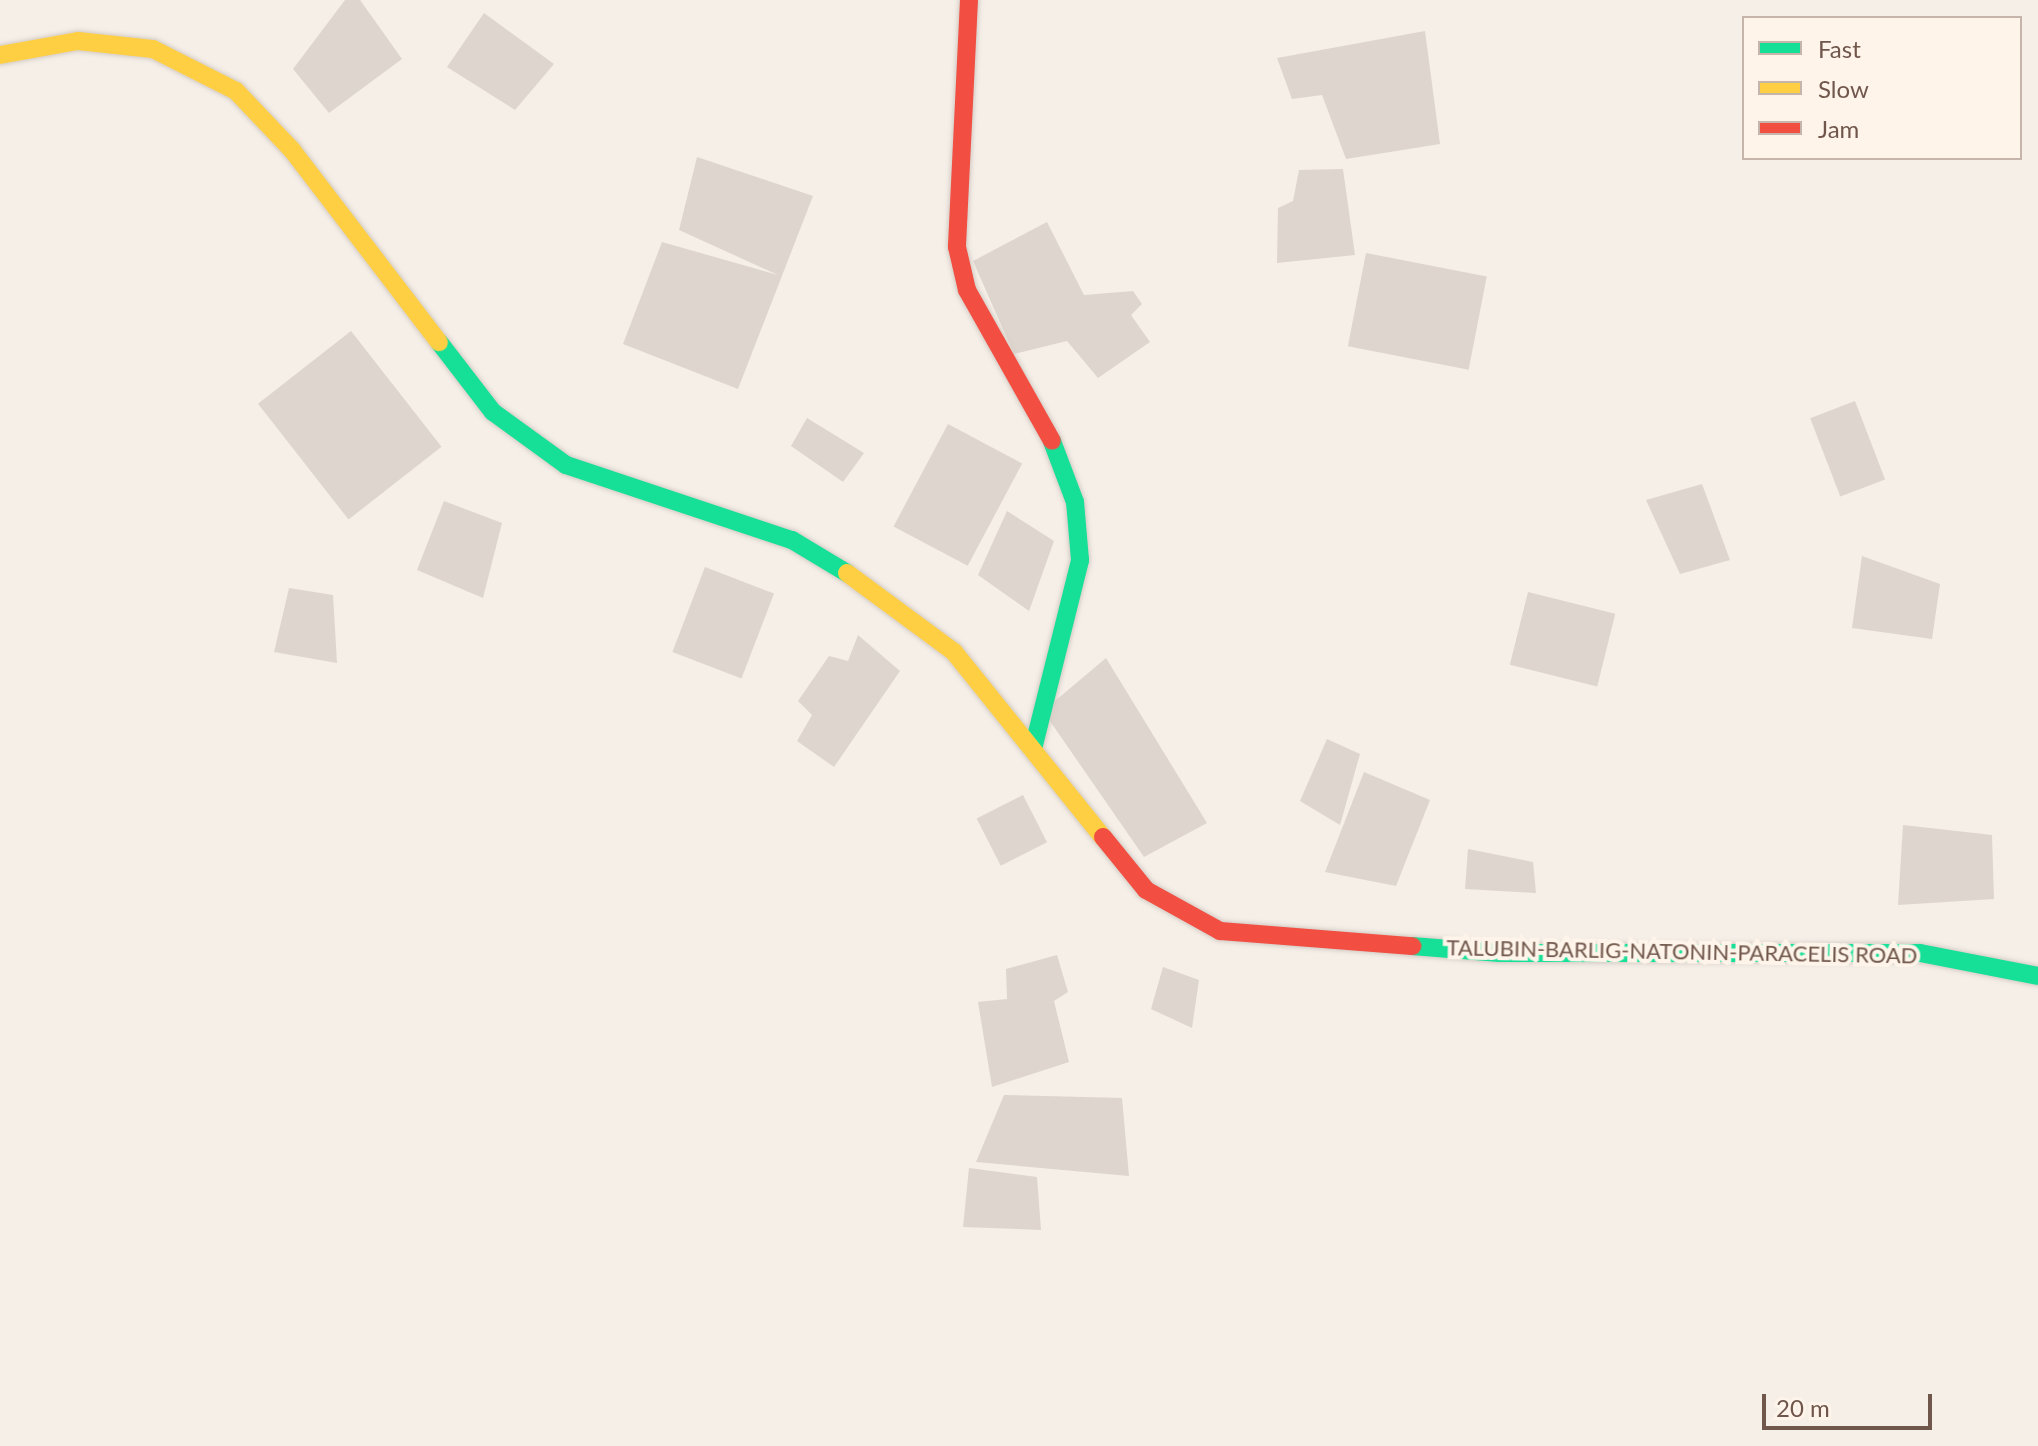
<!DOCTYPE html>
<html>
<head>
<meta charset="utf-8">
<style>
	body { margin:0 }
	#map { position:relative; width:2038px; height:1446px; overflow:hidden; background:#f5efe8; font-family:Lato,sans-serif }
	div>[style] { position:absolute }
	.building>* { inset:0; background:#ded5ce; transform-origin:0 0 }
	.roads { filter:drop-shadow(0 0 2px #d4ccc5) drop-shadow(0 0 2px #d4ccc5) }
	.fast>* { height:18px; margin:-9px; padding:0 9px; transform-origin:9px; border-radius:9px; background:#16e098 }
	.slow>* { height:18px; margin:-9px; padding:0 9px; transform-origin:9px; border-radius:9px; background:#ffcf43 }
	.jam>* { height:18px; margin:-9px; padding:0 9px; transform-origin:9px; border-radius:9px; background:#f24e42 }
	span { translate:-50% -50%; white-space:nowrap; text-align:center; line-height:1.15; -webkit-text-stroke:8px #fef4e9; paint-order:stroke }
	.street-label { font-size:22px; color:#70564b }
	.legend { position:absolute; left:1742px; top:16px; width:280px; height:144px; box-sizing:border-box; background:#fef4e9; border:2px solid #c5b5aa; margin:0; padding:10px 14px; list-style:none; font-size:24px; color:#70564b }
	.legend li { display:flex; align-items:center; gap:16px; height:40px }
	.legend b { width:40px; border:2px solid #c5b5aa }
	.scale { position:absolute; left:1762px; top:1394px; width:170px; height:36px; box-sizing:border-box; border:4px solid #70564b; border-top:0; padding-left:10px; font-size:24px; line-height:28px; white-space:nowrap; color:#70564b; -webkit-text-stroke:6px #fef4e9; paint-order:stroke }
</style>
</head>
<body>
<div id="map">
	<div class="building">
		<i style="clip-path:polygon(345px 0,360px 0,402px 59px,329px 113px,293px 69px)"></i>
		<i style="clip-path:polygon(484px 13px,554px 64px,515px 110px,447px 67px)"></i>
		<i style="clip-path:polygon(1425px 31px,1440px 144px,1346px 159px,1322px 95px,1292px 99px,1277px 58px)"></i>
		<i style="clip-path:polygon(697px 157px,813px 196px,738px 389px,623px 344px,662px 242px,778px 275px,679px 230px)"></i>
		<i style="clip-path:polygon(1343px 169px,1355px 255px,1277px 263px,1278px 208px,1293px 201px,1299px 170px)"></i>
		<i style="clip-path:polygon(1047px 222px,1084px 295px,1133px 291px,1142px 304px,1131px 315px,1150px 342px,1098px 378px,1067px 341px,1014px 354px,973px 261px)"></i>
		<i style="left:1366px;top:253px;width:123px;height:95px;rotate:11deg"></i>
		<i style="left:351px;top:331px;width:147px;height:118px;rotate:52deg"></i>
		<i style="left:1855px;top:401px;width:84px;height:48px;rotate:69deg"></i>
		<i style="clip-path:polygon(807px 418px,864px 453px,843px 482px,791px 446px)"></i>
		<i style="left:948px;top:424px;width:84px;height:116px;rotate:28deg"></i>
		<i style="clip-path:polygon(1702px 484px,1730px 560px,1680px 574px,1646px 500px)"></i>
		<i style="clip-path:polygon(444px 501px,502px 523px,483px 598px,417px 570px)"></i>
		<i style="clip-path:polygon(1007px 511px,1054px 541px,1029px 611px,978px 575px)"></i>
		<i style="clip-path:polygon(1862px 556px,1940px 584px,1932px 639px,1852px 628px)"></i>
		<i style="left:705px;top:567px;width:74px;height:91px;rotate:21deg"></i>
		<i style="clip-path:polygon(289px 588px,333px 595px,337px 663px,274px 652px)"></i>
		<i style="left:1528px;top:592px;width:90px;height:75px;rotate:14deg"></i>
		<i style="clip-path:polygon(858px 635px,900px 671px,834px 767px,797px 741px,812px 715px,798px 701px,829px 656px,848px 661px)"></i>
		<i style="clip-path:polygon(1106px 658px,1207px 823px,1144px 857px,1043px 711px)"></i>
		<i style="clip-path:polygon(1327px 739px,1360px 754px,1340px 825px,1300px 801px)"></i>
		<i style="clip-path:polygon(1364px 772px,1430px 800px,1396px 886px,1325px 872px)"></i>
		<i style="left:1023px;top:795px;width:53px;height:52px;rotate:63deg"></i>
		<i style="clip-path:polygon(1903px 825px,1992px 835px,1994px 899px,1898px 905px)"></i>
		<i style="clip-path:polygon(1468px 849px,1533px 862px,1536px 893px,1465px 889px)"></i>
		<i style="clip-path:polygon(1057px 955px,1068px 992px,1054px 1001px,1069px 1062px,992px 1087px,978px 1002px,1007px 999px,1006px 969px)"></i>
		<i style="clip-path:polygon(1163px 967px,1199px 980px,1192px 1028px,1151px 1009px)"></i>
		<i style="clip-path:polygon(1004px 1095px,1122px 1098px,1129px 1176px,976px 1162px)"></i>
		<i style="clip-path:polygon(969px 1168px,1037px 1177px,1041px 1230px,963px 1227px)"></i>
	</div>
	<div class="roads">
		<div class="fast">
			<i style="left:439px;top:342px;width:88px;rotate:52.4deg"></i>
			<i style="left:493px;top:412px;width:90px;rotate:36deg"></i>
			<i style="left:566px;top:465px;width:238px;rotate:18.4deg"></i>
			<i style="left:792px;top:540px;width:64px;rotate:31deg"></i>
			<i style="left:1034px;top:745px;width:191px;rotate:-76deg"></i>
			<i style="left:1080px;top:560px;width:58px;rotate:-94.9deg"></i>
			<i style="left:1075px;top:502px;width:65px;rotate:-110.7deg"></i>
			<i style="left:1412px;top:946px;width:88px;rotate:4.5deg"></i>
			<i style="left:1500px;top:953px;width:420px"></i>
			<i style="left:1920px;top:953px;width:120px;rotate:11deg"></i>
		</div>
		<div class="slow">
			<i style="left:0;top:55px;width:79px;rotate:-10.2deg"></i>
			<i style="left:78px;top:41px;width:75px;rotate:6.1deg"></i>
			<i style="left:153px;top:49px;width:93px;rotate:26.8deg"></i>
			<i style="left:236px;top:91px;width:81px;rotate:46.5deg"></i>
			<i style="left:292px;top:150px;width:242px;rotate:52.6deg"></i>
			<i style="left:847px;top:573px;width:133px;rotate:36.4deg"></i>
			<i style="left:954px;top:652px;width:238px;rotate:51.2deg"></i>
		</div>
		<div class="jam">
			<i style="left:969px;top:0;width:247px;rotate:92.8deg"></i>
			<i style="left:957px;top:247px;width:44px;rotate:76.9deg"></i>
			<i style="left:967px;top:290px;width:173px;rotate:60.6deg"></i>
			<i style="left:1103px;top:837px;width:68px;rotate:50.9deg"></i>
			<i style="left:1146px;top:890px;width:85px;rotate:29deg"></i>
			<i style="left:1220px;top:931px;width:193px;rotate:4.5deg"></i>
		</div>
	</div>
	<div class="street-label">
		<span style="left:1682px;top:951px;rotate:1deg">TALUBIN-BARLIG-NATONIN-PARACELIS ROAD</span>
	</div>
	<ul class="legend">
	<li><b style="height:10px;background:#16e098"></b>Fast</li>
	<li><b style="height:10px;background:#ffcf43"></b>Slow</li>
	<li><b style="height:10px;background:#f24e42"></b>Jam</li>
	</ul>
	<div class="scale">20 m</div>
</div>
</body>
</html>
